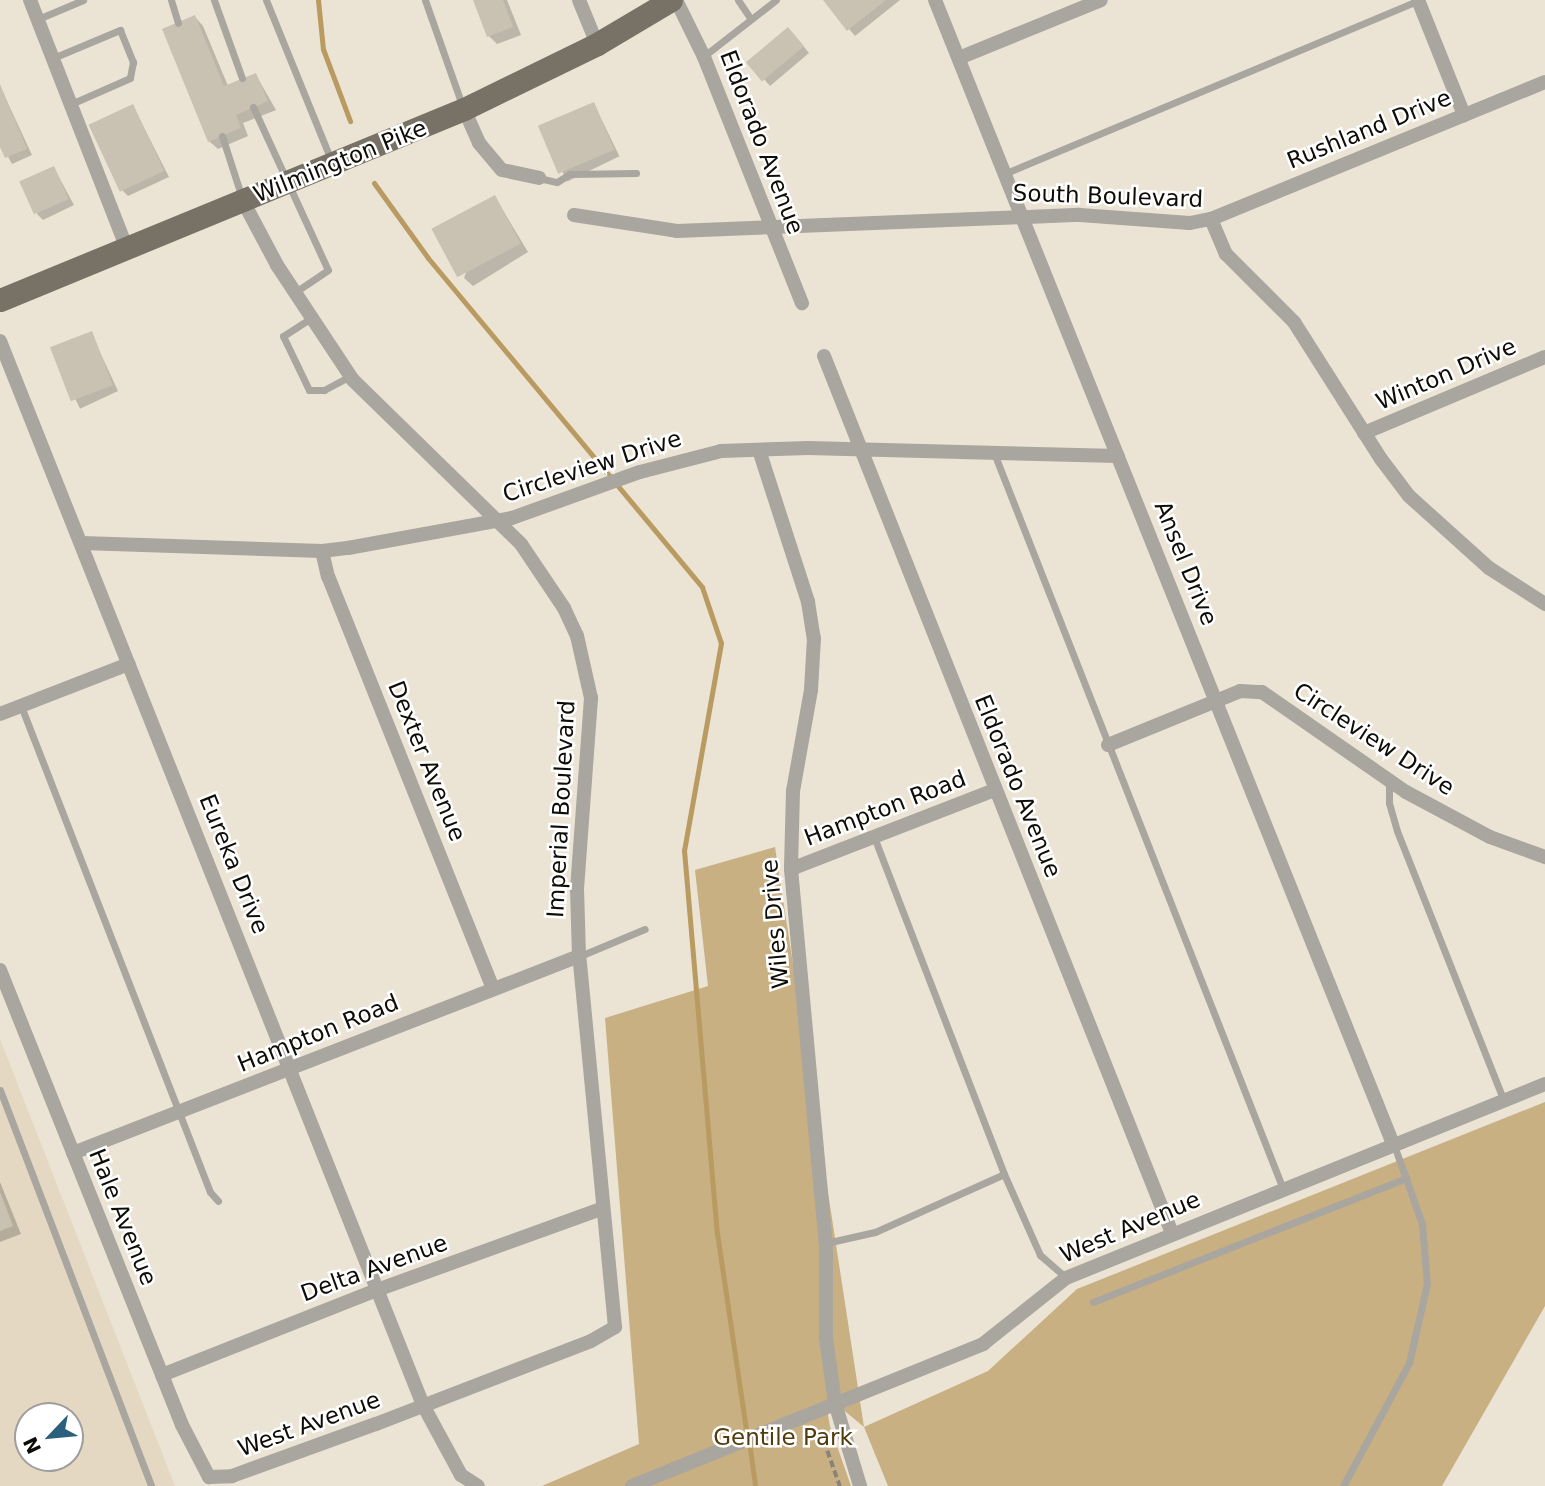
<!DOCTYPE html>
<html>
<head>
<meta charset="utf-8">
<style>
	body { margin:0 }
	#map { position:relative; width:1545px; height:1486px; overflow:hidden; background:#ebe3d4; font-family:"DejaVu Sans",sans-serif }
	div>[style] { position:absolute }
	.built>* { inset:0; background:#e4d8c2 }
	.green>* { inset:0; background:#c8b083 }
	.shadow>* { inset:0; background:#0003; transform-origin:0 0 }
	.stream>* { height:5px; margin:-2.5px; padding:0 2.5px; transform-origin:2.5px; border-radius:2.5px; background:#b99b61 }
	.building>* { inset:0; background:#c9c1b2; transform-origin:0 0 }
	.path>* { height:3.5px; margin-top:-1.75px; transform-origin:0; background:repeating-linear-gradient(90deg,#898479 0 7px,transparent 0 10.5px) }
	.lane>* { height:7px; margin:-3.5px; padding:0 3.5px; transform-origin:3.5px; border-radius:3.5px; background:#a9a59f }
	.street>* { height:14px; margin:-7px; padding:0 7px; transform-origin:7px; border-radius:7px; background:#a9a59f }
	.primary>* { height:23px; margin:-11.5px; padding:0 11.5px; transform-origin:11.5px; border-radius:11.5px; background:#777166 }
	span { translate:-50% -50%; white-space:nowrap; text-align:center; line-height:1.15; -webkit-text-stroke:5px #fff; paint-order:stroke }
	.street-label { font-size:23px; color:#0e0c07 }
	.park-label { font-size:23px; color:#513c0d }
	.north { position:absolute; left:14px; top:1402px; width:70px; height:70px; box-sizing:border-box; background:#fff; border:2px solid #9f9e9c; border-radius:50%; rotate:244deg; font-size:19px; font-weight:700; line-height:28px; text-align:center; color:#0e0c07 }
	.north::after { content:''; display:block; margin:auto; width:24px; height:32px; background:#2a607b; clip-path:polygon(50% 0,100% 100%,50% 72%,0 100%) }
</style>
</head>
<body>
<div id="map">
	<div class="built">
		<i style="clip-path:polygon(evenodd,0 1039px,175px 1486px,0 1486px,0 1039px,28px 1416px,70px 1416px,70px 1458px,28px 1458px,28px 1416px)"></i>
	</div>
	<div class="green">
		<i style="clip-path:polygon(775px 847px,864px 1427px,988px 1371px,1077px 1289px,1545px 1102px,1545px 1306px,1442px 1486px,888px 1486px,864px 1427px,835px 1403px,828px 1415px,830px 1426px,851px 1486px,542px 1486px,639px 1444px,605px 1018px,708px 986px,695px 870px)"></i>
	</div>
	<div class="shadow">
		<i style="clip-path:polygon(475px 0,507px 0,521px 35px,497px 44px,489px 36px)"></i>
		<i style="clip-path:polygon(825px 0,900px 0,855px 36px)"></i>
		<i style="clip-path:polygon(195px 17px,203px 26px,228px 86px,256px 75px,276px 110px,243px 123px,248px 136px,218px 149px,209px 141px)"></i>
		<i style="clip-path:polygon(794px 35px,809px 53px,770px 86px,749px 62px)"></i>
		<i style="clip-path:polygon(0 86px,32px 155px,12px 164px,0 142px)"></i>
		<i style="left:594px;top:104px;width:58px;height:58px;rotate:64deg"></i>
		<i style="clip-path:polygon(133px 106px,169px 177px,128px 196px,122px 190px)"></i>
		<i style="clip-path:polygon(54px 168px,74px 205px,43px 220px,37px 214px)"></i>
		<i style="clip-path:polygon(495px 197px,528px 252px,473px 286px,464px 278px)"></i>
		<i style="left:91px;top:333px;width:64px;height:42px;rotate:65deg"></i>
		<i style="clip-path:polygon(0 1182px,21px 1234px,0 1242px)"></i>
	</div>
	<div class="stream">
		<i style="left:318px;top:0;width:49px;rotate:84.2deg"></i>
		<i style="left:323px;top:49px;width:77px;rotate:69.4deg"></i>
		<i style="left:374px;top:183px;width:92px;rotate:54.2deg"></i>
		<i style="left:428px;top:258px;width:428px;rotate:50.2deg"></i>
		<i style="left:702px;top:587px;width:59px;rotate:71.3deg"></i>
		<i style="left:721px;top:643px;width:210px;rotate:100.1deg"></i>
		<i style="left:684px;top:850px;width:384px;rotate:85.1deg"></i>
		<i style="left:717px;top:1233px;width:198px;rotate:81.6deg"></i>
		<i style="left:750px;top:1449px;width:37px;rotate:82deg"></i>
	</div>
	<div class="building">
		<i style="clip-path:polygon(473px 0,503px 0,513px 27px,487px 37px)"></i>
		<i style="clip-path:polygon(823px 0,886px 0,847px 31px)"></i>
		<i style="clip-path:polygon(195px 15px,224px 86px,256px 73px,268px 101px,236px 115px,241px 128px,208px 142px,162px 29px)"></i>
		<i style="left:788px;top:27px;width:25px;height:55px;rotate:50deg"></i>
		<i style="clip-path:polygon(0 84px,27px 149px,5px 158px,0 147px)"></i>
		<i style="left:594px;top:102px;width:52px;height:61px;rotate:67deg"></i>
		<i style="left:133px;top:104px;width:74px;height:49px;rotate:65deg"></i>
		<i style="left:54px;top:166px;width:36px;height:38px;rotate:66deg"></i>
		<i style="left:495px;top:195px;width:55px;height:72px;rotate:62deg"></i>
		<i style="left:92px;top:331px;width:58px;height:45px;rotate:69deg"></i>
		<i style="clip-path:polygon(0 1192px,13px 1226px,0 1231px)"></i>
	</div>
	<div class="path">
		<i style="left:812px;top:1431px;width:16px;rotate:40deg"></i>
		<i style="left:824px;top:1441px;width:48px;rotate:70.4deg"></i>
	</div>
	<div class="lane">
		<i style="left:171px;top:0;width:24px;rotate:73deg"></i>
		<i style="left:214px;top:0;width:83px;rotate:70.3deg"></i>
		<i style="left:266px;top:0;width:173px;rotate:67.9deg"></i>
		<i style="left:425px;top:0;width:111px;rotate:70.6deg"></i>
		<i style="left:738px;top:0;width:23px;rotate:56deg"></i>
		<i style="left:38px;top:19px;width:49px;rotate:-22.9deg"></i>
		<i style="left:704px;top:56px;width:91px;rotate:-37.9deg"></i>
		<i style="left:53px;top:58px;width:73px;rotate:-22.7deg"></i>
		<i style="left:120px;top:30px;width:35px;rotate:68deg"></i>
		<i style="left:133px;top:62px;width:16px;rotate:101deg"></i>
		<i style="left:130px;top:78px;width:64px;rotate:156.2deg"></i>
		<i style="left:253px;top:107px;width:179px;rotate:65.3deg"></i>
		<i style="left:328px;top:270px;width:40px;rotate:146deg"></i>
		<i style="left:222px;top:136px;width:65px;rotate:72.1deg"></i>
		<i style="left:1006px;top:173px;width:448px;rotate:-22.7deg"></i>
		<i style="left:539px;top:178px;width:18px;rotate:13deg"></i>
		<i style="left:557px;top:182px;width:15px;rotate:-32deg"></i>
		<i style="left:570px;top:174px;width:66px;rotate:-0.9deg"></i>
		<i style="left:311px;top:318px;width:33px;rotate:147deg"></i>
		<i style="left:283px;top:336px;width:60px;rotate:64.3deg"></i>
		<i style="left:309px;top:390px;width:15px"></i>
		<i style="left:324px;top:390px;width:30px;rotate:-28deg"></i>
		<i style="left:994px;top:453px;width:791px;rotate:68.56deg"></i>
		<i style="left:21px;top:706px;width:521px;rotate:68.75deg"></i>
		<i style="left:210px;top:1192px;width:12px;rotate:48deg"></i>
		<i style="left:1389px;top:781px;width:22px;rotate:90deg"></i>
		<i style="left:1389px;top:803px;width:29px;rotate:74deg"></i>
		<i style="left:1397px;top:831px;width:290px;rotate:68.4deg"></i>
		<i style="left:874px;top:837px;width:361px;rotate:68.9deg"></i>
		<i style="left:1004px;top:1174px;width:89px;rotate:66deg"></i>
		<i style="left:1040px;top:1255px;width:35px;rotate:41deg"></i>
		<i style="left:580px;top:956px;width:70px;rotate:-22.6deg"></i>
		<i style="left:0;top:1090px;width:424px;rotate:69.1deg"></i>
		<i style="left:826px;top:1243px;width:50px;rotate:-12.7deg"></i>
		<i style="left:875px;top:1232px;width:141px;rotate:-24.2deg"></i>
		<i style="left:1093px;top:1302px;width:337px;rotate:-21.6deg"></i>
		<i style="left:1343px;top:1486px;width:140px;rotate:-61.8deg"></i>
		<i style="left:1409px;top:1363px;width:81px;rotate:-77.2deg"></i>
		<i style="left:1427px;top:1284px;width:60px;rotate:-94.8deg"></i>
		<i style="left:1422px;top:1224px;width:84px;rotate:-109.5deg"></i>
	</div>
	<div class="street">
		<i style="left:30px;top:0;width:267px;rotate:68.7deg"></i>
		<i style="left:579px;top:0;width:48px;rotate:67.8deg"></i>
		<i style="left:676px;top:0;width:64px;rotate:63.8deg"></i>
		<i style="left:704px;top:57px;width:265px;rotate:68.3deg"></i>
		<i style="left:935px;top:0;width:1232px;rotate:68.18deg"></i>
		<i style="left:1418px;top:0;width:124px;rotate:68.2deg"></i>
		<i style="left:959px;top:58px;width:153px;rotate:-22.2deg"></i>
		<i style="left:464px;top:109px;width:37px;rotate:66deg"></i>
		<i style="left:479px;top:143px;width:35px;rotate:50deg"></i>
		<i style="left:502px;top:170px;width:38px;rotate:12deg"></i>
		<i style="left:574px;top:215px;width:104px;rotate:8.8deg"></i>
		<i style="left:677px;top:231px;width:403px;rotate:-2.3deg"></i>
		<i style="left:1080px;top:215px;width:110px;rotate:4.2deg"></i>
		<i style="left:1190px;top:223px;width:21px;rotate:-11deg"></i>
		<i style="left:1211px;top:219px;width:361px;rotate:-22.3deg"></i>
		<i style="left:1211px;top:219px;width:38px;rotate:67deg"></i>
		<i style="left:1226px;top:254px;width:96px;rotate:45deg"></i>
		<i style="left:1294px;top:322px;width:162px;rotate:57.6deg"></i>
		<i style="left:1381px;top:459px;width:46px;rotate:52.9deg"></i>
		<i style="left:1409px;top:496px;width:108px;rotate:42deg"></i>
		<i style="left:1489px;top:568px;width:67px;rotate:32.7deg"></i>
		<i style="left:0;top:341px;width:1145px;rotate:68.32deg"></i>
		<i style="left:423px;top:1405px;width:80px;rotate:61.5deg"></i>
		<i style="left:461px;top:1475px;width:20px;rotate:33deg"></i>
		<i style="left:824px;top:356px;width:944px;rotate:68.36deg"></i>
		<i style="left:1364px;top:433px;width:196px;rotate:-22.8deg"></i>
		<i style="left:759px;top:450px;width:160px;rotate:72.1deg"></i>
		<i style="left:808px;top:602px;width:36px;rotate:81deg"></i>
		<i style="left:814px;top:638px;width:52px;rotate:93.3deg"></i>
		<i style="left:811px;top:690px;width:103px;rotate:100.1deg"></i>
		<i style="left:793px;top:791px;width:78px;rotate:91.5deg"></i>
		<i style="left:791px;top:869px;width:376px;rotate:84.7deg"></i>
		<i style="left:826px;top:1243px;width:95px;rotate:90deg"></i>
		<i style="left:826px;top:1338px;width:66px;rotate:82.1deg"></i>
		<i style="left:835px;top:1403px;width:87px;rotate:73.2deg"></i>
		<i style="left:82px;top:543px;width:240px;rotate:1.9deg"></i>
		<i style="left:322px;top:551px;width:26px;rotate:-7deg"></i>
		<i style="left:348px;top:548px;width:167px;rotate:-10.4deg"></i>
		<i style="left:512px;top:518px;width:136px;rotate:-19.8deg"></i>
		<i style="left:640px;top:472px;width:84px;rotate:-14.5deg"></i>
		<i style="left:721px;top:451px;width:87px;rotate:-2deg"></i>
		<i style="left:808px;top:448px;width:310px;rotate:1.5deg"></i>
		<i style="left:322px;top:551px;width:26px;rotate:77deg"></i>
		<i style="left:328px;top:576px;width:443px;rotate:68.2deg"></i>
		<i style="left:0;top:714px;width:138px;rotate:-21.2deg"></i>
		<i style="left:1108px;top:745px;width:143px;rotate:-22.2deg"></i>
		<i style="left:1240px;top:691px;width:22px;rotate:3deg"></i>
		<i style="left:1262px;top:692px;width:175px;rotate:34.8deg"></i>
		<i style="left:1406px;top:792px;width:95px;rotate:28.2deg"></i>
		<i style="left:1490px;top:837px;width:59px;rotate:20deg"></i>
		<i style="left:791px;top:869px;width:219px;rotate:-21.2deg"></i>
		<i style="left:0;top:970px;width:490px;rotate:68.2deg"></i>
		<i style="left:182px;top:1425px;width:59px;rotate:62.6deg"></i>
		<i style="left:209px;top:1477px;width:23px;rotate:-2deg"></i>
		<i style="left:232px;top:1476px;width:153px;rotate:-19.9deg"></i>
		<i style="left:376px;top:1424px;width:230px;rotate:-21.1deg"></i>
		<i style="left:591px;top:1341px;width:28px;rotate:-30deg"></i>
		<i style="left:615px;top:1327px;width:373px;rotate:-95.5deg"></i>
		<i style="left:579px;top:956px;width:67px;rotate:-91.7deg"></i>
		<i style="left:577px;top:889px;width:192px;rotate:-85.8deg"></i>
		<i style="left:591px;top:698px;width:64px;rotate:-102.7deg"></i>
		<i style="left:577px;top:636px;width:31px;rotate:-115deg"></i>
		<i style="left:564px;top:608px;width:77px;rotate:-123.9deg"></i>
		<i style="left:521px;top:544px;width:235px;rotate:-135.7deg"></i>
		<i style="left:353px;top:380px;width:138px;rotate:-123.5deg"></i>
		<i style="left:277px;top:265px;width:72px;rotate:-118deg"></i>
		<i style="left:73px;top:1153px;width:543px;rotate:-21.27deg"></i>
		<i style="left:162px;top:1375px;width:231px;rotate:-21.6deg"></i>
		<i style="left:377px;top:1290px;width:240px;rotate:-19.9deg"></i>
		<i style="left:632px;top:1486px;width:379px;rotate:-22deg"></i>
		<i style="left:983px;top:1344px;width:106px;rotate:-38.5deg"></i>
		<i style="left:1066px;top:1278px;width:517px;rotate:-22.05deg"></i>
	</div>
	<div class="primary">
		<i style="left:0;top:300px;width:502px;rotate:-22.37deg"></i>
		<i style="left:464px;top:109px;width:148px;rotate:-26deg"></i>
		<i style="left:597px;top:44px;width:86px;rotate:-30.7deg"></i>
	</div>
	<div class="street-label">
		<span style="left:1369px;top:129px;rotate:-22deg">Rushland Drive</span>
		<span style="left:762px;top:142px;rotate:69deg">Eldorado Avenue</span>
		<span style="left:340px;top:161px;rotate:-22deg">Wilmington Pike</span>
		<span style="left:1108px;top:196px;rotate:2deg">South Boulevard</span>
		<span style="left:1446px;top:374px;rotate:-23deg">Winton Drive</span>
		<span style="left:592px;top:466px;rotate:-18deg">Circleview Drive</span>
		<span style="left:1186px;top:563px;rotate:68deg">Ansel Drive</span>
		<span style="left:1374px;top:739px;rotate:33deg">Circleview Drive</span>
		<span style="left:427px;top:761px;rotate:68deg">Dexter Avenue</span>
		<span style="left:1018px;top:786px;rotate:68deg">Eldorado Avenue</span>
		<span style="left:885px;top:808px;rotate:-21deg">Hampton Road</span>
		<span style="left:561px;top:809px;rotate:-87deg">Imperial Boulevard</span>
		<span style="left:234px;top:864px;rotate:68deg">Eureka Drive</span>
		<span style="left:775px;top:924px;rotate:-95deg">Wiles Drive</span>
		<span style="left:318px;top:1033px;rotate:-22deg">Hampton Road</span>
		<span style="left:123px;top:1217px;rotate:68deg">Hale Avenue</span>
		<span style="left:1130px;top:1227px;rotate:-23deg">West Avenue</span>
		<span style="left:374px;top:1268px;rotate:-20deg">Delta Avenue</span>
		<span style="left:309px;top:1424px;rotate:-20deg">West Avenue</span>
	</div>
	<div class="park-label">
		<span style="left:783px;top:1437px">Gentile Park</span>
	</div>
	<div class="north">N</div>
</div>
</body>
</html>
